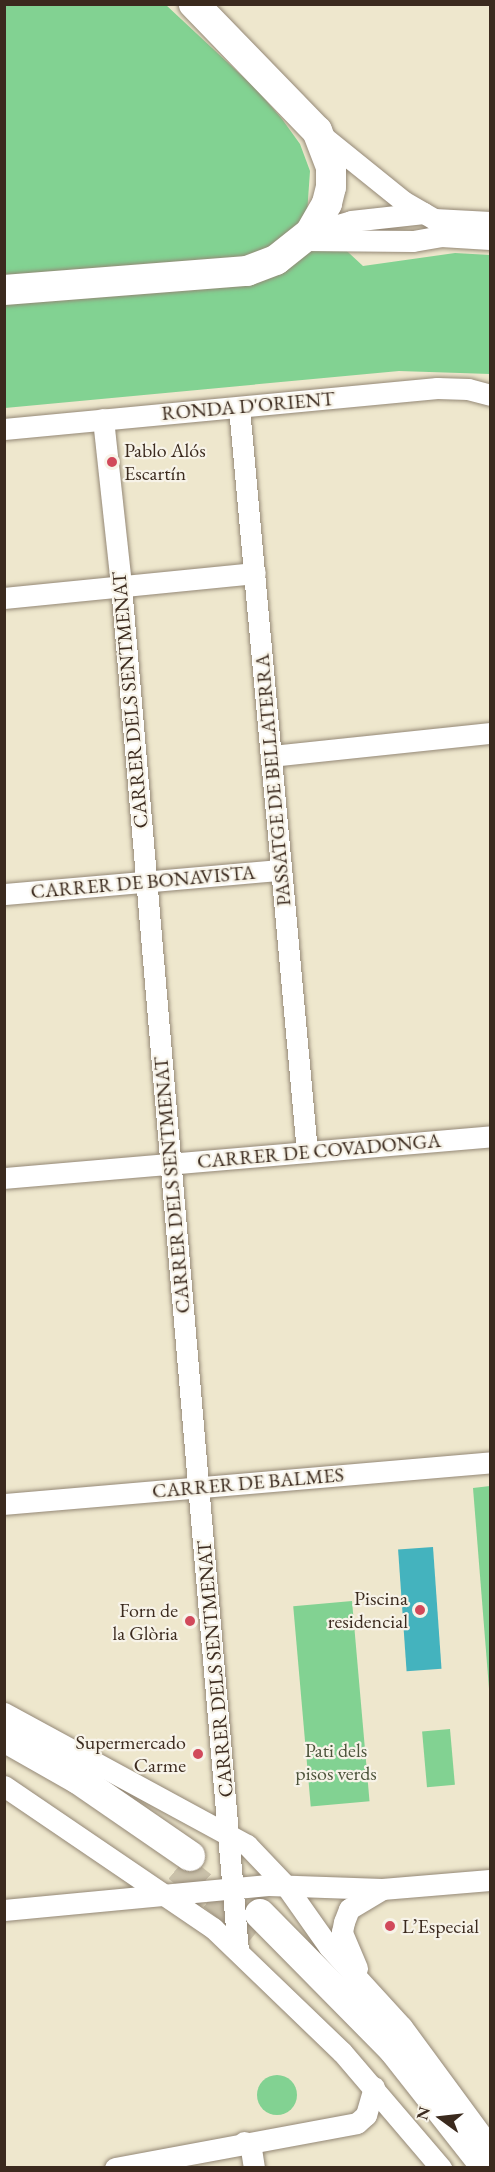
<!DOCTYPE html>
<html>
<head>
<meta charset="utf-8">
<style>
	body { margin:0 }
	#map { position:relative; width:495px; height:2172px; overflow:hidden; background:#eee7cd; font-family:"EB Garamond",serif }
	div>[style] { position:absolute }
	.green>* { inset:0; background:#82d292; transform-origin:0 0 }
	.round { border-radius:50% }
	.water>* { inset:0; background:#44b3be; transform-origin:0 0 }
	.secondary-tunnel>* { height:30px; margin-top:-15px; transform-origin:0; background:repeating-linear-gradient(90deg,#cac1aa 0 30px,transparent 0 45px) }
	.roads { filter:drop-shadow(0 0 2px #948876) drop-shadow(0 0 2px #948876) }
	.street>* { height:21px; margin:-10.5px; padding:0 10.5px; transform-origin:10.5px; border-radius:10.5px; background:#fff }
	.secondary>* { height:30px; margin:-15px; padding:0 15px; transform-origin:15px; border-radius:15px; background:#fff }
	.dots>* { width:16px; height:16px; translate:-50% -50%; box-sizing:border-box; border:3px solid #f7f3e8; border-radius:50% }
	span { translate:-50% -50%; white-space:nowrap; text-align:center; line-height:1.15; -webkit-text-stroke:4.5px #f7f3e8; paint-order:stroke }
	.street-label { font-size:20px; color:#3b2a1e }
	.poi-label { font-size:20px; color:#3b2a1e }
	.left { translate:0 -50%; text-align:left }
	.right { translate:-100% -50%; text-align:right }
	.park-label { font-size:20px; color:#4d543b }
	.frame { position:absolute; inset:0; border:6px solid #3b2a1e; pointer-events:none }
	.north { position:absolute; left:411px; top:2088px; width:60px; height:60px; -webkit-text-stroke:4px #f7f3e8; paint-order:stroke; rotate:285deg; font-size:16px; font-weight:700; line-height:24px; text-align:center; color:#3b2a1e }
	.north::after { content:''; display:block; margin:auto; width:21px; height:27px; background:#3b2a1e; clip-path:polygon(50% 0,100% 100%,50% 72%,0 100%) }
</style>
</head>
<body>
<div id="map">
	<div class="green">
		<i style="clip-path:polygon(5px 5px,166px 5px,256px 89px,282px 119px,300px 144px,310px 171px,307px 214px,363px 266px,455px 253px,490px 255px,490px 374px,399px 371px,5px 408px)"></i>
		<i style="clip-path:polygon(490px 1486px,490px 1701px,473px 1488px)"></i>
		<i style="left:352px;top:1601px;width:201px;height:59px;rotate:85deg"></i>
		<i style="left:450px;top:1729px;width:56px;height:28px;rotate:85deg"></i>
		<i class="round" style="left:257px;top:2075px;width:40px;height:40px"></i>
	</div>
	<div class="water">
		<i style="left:433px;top:1547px;width:122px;height:35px;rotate:86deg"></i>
	</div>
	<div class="secondary-tunnel">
		<i style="left:178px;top:1867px;width:102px;rotate:39deg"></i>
	</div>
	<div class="roads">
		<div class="street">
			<i style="left:320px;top:134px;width:107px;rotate:38.9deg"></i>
			<i style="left:403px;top:201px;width:36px;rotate:30deg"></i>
			<i style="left:434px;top:219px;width:56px;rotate:3.1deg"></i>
			<i style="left:313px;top:232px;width:40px;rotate:-16deg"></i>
			<i style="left:351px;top:221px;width:73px;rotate:-6.3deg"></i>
			<i style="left:305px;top:240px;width:108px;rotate:0.5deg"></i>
			<i style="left:413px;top:241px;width:28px;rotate:-10deg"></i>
			<i style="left:441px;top:236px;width:49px;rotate:3.5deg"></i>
			<i style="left:239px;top:408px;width:747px;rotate:84.78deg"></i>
			<i style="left:103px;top:419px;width:168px;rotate:83.8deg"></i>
			<i style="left:121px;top:586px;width:1369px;rotate:85.1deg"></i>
			<i style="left:4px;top:429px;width:435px;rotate:-5.4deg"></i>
			<i style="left:437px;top:388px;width:31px;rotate:2deg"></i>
			<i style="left:468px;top:389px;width:23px;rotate:15deg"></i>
			<i style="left:4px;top:598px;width:252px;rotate:-5.7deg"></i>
			<i style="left:271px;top:756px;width:220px;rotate:-6deg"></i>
			<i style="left:4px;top:894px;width:278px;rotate:-5deg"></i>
			<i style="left:4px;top:1178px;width:488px;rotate:-4.9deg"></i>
			<i style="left:4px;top:1504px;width:488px;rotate:-4.9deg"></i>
			<i style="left:4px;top:1713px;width:277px;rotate:28.5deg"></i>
			<i style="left:247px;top:1845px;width:57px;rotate:46.4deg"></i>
			<i style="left:286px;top:1886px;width:75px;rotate:54.8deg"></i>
			<i style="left:329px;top:1947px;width:108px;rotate:47.6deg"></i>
			<i style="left:402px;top:2027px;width:149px;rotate:53.7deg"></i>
			<i style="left:4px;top:1786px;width:253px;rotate:34.2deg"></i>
			<i style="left:213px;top:1928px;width:179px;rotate:43.9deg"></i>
			<i style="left:342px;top:2052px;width:153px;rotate:49.5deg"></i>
			<i style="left:4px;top:1910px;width:265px;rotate:-5.4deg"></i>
			<i style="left:268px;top:1885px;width:114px;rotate:2deg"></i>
			<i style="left:382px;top:1889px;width:108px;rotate:-4.8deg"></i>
			<i style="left:357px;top:1968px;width:39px;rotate:-113deg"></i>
			<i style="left:342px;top:1932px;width:10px;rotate:-79deg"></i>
			<i style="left:344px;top:1922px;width:14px;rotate:-69deg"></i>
			<i style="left:349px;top:1909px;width:39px;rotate:-31deg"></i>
			<i style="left:244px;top:2142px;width:10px;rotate:45deg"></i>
			<i style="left:251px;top:2149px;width:19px;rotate:81deg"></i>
			<i style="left:115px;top:2168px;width:246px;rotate:-10.5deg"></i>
			<i style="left:357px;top:2123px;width:12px;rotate:-42deg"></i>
			<i style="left:366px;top:2115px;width:29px;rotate:-74deg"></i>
		</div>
		<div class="secondary">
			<i style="left:4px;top:290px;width:244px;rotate:-4.5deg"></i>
			<i style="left:247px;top:271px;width:31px;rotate:-21deg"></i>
			<i style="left:276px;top:260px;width:43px;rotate:-38.5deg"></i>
			<i style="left:310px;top:233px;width:34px;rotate:-60deg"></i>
			<i style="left:327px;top:203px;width:16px;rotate:-76deg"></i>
			<i style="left:331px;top:187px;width:20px;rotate:-90deg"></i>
			<i style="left:331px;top:167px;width:39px;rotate:-111deg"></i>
			<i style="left:317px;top:131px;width:177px;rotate:-134.1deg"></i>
			<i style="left:4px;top:1737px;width:85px;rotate:29.6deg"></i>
			<i style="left:78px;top:1779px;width:136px;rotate:34.5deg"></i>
			<i style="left:260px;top:1914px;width:191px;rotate:45.4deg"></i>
			<i style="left:394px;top:2050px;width:150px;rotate:51.8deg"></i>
		</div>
	</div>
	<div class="dots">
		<i style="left:112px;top:462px;background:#d1495b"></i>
		<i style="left:420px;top:1610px;background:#d1495b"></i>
		<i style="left:190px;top:1621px;background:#d1495b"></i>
		<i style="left:198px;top:1754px;background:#d1495b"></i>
		<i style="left:390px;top:1926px;background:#d1495b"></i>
	</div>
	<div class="street-label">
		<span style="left:248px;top:406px;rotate:-5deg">RONDA D'ORIENT</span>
		<span style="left:130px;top:700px;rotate:-95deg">CARRER DELS SENTMENAT</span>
		<span style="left:273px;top:780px;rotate:-95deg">PASSATGE DE BELLATERRA</span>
		<span style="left:143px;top:882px;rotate:-5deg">CARRER DE BONAVISTA</span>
		<span style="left:319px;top:1151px;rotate:-5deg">CARRER DE COVADONGA</span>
		<span style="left:172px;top:1185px;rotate:-95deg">CARRER DELS SENTMENAT</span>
		<span style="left:248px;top:1483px;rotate:-5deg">CARRER DE BALMES</span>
		<span style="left:215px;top:1669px;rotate:-95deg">CARRER DELS SENTMENAT</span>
	</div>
	<div class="poi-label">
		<span class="left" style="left:124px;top:462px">Pablo Alós<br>Escartín</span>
		<span class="right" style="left:408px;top:1610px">Piscina<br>residencial</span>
		<span class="right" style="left:178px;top:1622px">Forn de<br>la Glòria</span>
		<span class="right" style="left:186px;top:1754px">Supermercado<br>Carme</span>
		<span class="left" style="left:402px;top:1926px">L’Especial</span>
	</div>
	<div class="park-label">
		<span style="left:336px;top:1762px">Pati dels<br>pisos verds</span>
	</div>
	<div class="frame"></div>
	<div class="north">N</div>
</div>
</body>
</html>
